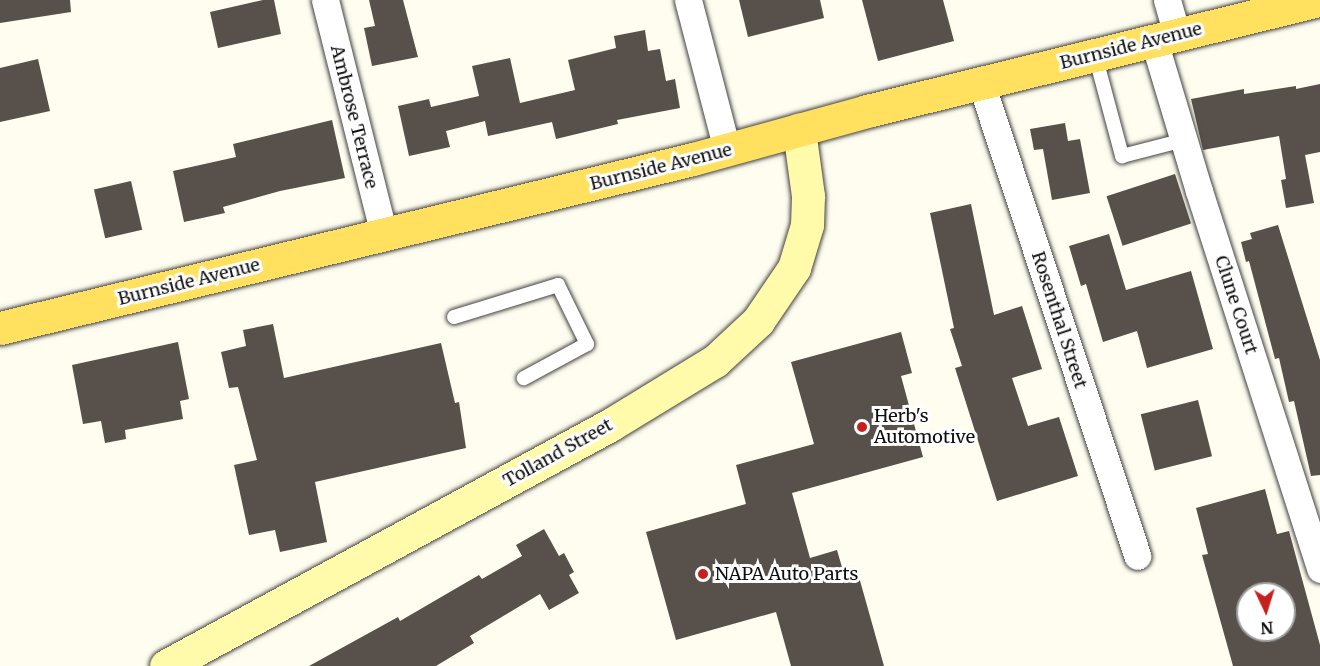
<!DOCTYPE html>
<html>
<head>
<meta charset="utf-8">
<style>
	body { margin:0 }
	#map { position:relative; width:1320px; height:666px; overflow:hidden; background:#fffdef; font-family:Merriweather,serif }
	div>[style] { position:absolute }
	.building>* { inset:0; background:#58504a; transform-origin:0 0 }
	.roads { filter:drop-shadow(0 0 2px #414141) drop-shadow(0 0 2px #414141) }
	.service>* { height:14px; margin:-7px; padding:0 7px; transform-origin:7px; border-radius:7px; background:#fff }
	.minor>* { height:27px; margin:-13.5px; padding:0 13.5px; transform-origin:13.5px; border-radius:13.5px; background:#fff }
	.secondary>* { height:33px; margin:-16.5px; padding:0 16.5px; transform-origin:16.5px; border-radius:16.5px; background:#fffbaa }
	.primary>* { height:33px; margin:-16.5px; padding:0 16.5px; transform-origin:16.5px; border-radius:16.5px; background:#ffe15f }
	.dots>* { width:16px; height:16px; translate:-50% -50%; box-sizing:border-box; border:3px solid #fff; border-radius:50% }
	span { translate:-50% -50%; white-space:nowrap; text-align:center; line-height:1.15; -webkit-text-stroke:6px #fff; paint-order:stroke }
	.street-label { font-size:18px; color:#0e0e0e }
	.poi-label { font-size:18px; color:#0e0e0e }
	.left { translate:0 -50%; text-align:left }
	.north { position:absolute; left:1236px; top:582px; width:60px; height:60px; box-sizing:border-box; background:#fff; border:2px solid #9f9f9f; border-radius:50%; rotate:176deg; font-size:16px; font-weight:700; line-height:24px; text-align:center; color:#0e0e0e }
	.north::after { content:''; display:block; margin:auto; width:21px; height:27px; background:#c71f1d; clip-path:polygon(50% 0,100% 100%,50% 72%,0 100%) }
</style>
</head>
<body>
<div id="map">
	<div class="building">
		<i style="clip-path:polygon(0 0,70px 0,71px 12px,0 23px)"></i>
		<i style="clip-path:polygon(263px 0,274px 0,281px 34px,218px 48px,210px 12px)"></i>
		<i style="clip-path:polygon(369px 0,403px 0,418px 57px,372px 66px,364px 28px,375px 26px)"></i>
		<i style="clip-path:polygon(739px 0,820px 0,824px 18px,748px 37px)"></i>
		<i style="clip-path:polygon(862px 0,943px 0,954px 41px,878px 61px)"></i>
		<i style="clip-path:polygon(645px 30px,648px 51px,660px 49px,666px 81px,675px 79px,680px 108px,617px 120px,618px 124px,556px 139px,552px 122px,488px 136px,485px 121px,446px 131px,450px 147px,409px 156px,398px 106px,429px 99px,431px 107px,479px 96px,472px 66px,510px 58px,520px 103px,575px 90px,568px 60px,616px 48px,614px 36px)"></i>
		<i style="clip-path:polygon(38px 59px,50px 111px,0 122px,0 68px)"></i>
		<i style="clip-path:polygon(1320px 84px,1320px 152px,1305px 155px,1314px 203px,1286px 208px,1281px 180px,1286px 179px,1279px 136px,1203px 150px,1191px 99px,1244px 89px,1244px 94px,1296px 86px,1296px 89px)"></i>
		<i style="clip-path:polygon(332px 120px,345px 178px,280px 191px,223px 207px,225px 213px,184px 222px,173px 171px,236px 157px,233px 144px)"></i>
		<i style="clip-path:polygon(1065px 123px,1068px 141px,1080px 139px,1090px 193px,1052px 200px,1043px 149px,1034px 150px,1030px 129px)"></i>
		<i style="left:1175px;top:174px;width:52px;height:72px;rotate:72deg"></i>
		<i style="left:131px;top:181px;width:50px;height:38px;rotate:77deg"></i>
		<i style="clip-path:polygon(971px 204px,994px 315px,1022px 306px,1042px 369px,1012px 378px,1028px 426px,1059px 417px,1078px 476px,997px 501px,955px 368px,962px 366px,950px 329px,954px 328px,930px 213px)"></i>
		<i style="clip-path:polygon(1278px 225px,1320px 360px,1320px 475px,1311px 476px,1294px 401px,1289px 402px,1279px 358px,1275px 359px,1249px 261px,1246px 262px,1241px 242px,1252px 239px,1250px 233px)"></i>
		<i style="clip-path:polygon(1109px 234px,1126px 290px,1191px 271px,1213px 349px,1147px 368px,1137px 331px,1103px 342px,1086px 284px,1081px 286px,1069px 246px)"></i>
		<i style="clip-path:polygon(273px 324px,284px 378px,441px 343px,455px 403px,459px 402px,466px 448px,315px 482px,327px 542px,280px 552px,275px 530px,249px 535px,234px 465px,257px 460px,238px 387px,229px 388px,221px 352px,246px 346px,243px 330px)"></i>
		<i style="clip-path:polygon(901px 332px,912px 373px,901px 376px,923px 457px,792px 493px,810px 558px,837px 550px,846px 581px,859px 577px,884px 666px,791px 666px,776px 612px,676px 640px,646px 532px,746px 504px,736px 465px,814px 444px,791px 362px)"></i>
		<i style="clip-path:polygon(178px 342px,189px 399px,180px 401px,183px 419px,125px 430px,126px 439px,105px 443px,101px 421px,83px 424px,72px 365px)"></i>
		<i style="left:1198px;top:400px;width:58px;height:59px;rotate:76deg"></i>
		<i style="clip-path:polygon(evenodd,1265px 489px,1277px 534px,1289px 531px,1320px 645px,1320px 666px,1233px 666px,1202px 555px,1208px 554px,1196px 508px,1265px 489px,1248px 594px,1284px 594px,1284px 630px,1248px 630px,1248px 594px)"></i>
		<i style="clip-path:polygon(544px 529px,559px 556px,564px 553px,574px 572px,569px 575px,579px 593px,549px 610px,540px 594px,470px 636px,474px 643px,436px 666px,309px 666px,398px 617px,400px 621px,479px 575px,482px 579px,522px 556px,516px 545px)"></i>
	</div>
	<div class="roads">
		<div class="service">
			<i style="left:1095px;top:55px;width:105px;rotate:75deg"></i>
			<i style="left:1122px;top:156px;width:64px;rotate:-14.5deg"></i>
			<i style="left:454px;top:317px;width:109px;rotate:-17.1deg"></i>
			<i style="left:558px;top:285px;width:66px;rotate:63.8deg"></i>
			<i style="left:587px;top:344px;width:72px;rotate:151.6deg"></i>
		</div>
		<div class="minor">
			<i style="left:325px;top:0;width:242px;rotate:75.9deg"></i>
			<i style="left:688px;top:0;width:155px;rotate:75.4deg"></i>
			<i style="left:1167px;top:0;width:36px;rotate:74deg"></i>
			<i style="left:1154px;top:41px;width:157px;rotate:73.3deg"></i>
			<i style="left:1199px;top:191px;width:397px;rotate:72.2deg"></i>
			<i style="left:981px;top:83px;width:498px;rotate:71.7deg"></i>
		</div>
		<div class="secondary">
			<i style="left:166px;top:666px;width:505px;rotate:-28.49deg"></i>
			<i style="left:610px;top:425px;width:123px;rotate:-31.4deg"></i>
			<i style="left:715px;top:361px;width:59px;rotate:-42.9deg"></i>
			<i style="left:758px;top:321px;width:64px;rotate:-55.8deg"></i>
			<i style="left:794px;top:268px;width:45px;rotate:-73.2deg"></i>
			<i style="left:807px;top:225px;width:29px;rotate:-88deg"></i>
			<i style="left:808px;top:196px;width:67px;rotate:-97.8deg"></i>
		</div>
		<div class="primary">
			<i style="left:0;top:328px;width:713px;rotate:-13.71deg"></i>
			<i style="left:693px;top:159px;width:180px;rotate:-15.4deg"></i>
			<i style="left:867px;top:111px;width:466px;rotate:-13.8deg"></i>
		</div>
	</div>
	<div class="dots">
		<i style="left:862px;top:427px;background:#c71f1d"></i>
		<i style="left:703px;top:574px;background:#c71f1d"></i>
	</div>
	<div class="street-label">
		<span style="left:1131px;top:46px;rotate:-14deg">Burnside Avenue</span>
		<span style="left:354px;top:117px;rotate:76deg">Ambrose Terrace</span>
		<span style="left:661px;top:167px;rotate:-14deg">Burnside Avenue</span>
		<span style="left:189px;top:282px;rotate:-14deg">Burnside Avenue</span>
		<span style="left:1236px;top:305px;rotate:72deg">Clune Court</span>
		<span style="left:1059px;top:320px;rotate:72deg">Rosenthal Street</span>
		<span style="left:558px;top:453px;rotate:-29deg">Tolland Street</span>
	</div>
	<div class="poi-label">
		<span class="left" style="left:874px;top:427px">Herb's<br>Automotive</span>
		<span class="left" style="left:715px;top:574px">NAPA Auto Parts</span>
	</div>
	<div class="north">N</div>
</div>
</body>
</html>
